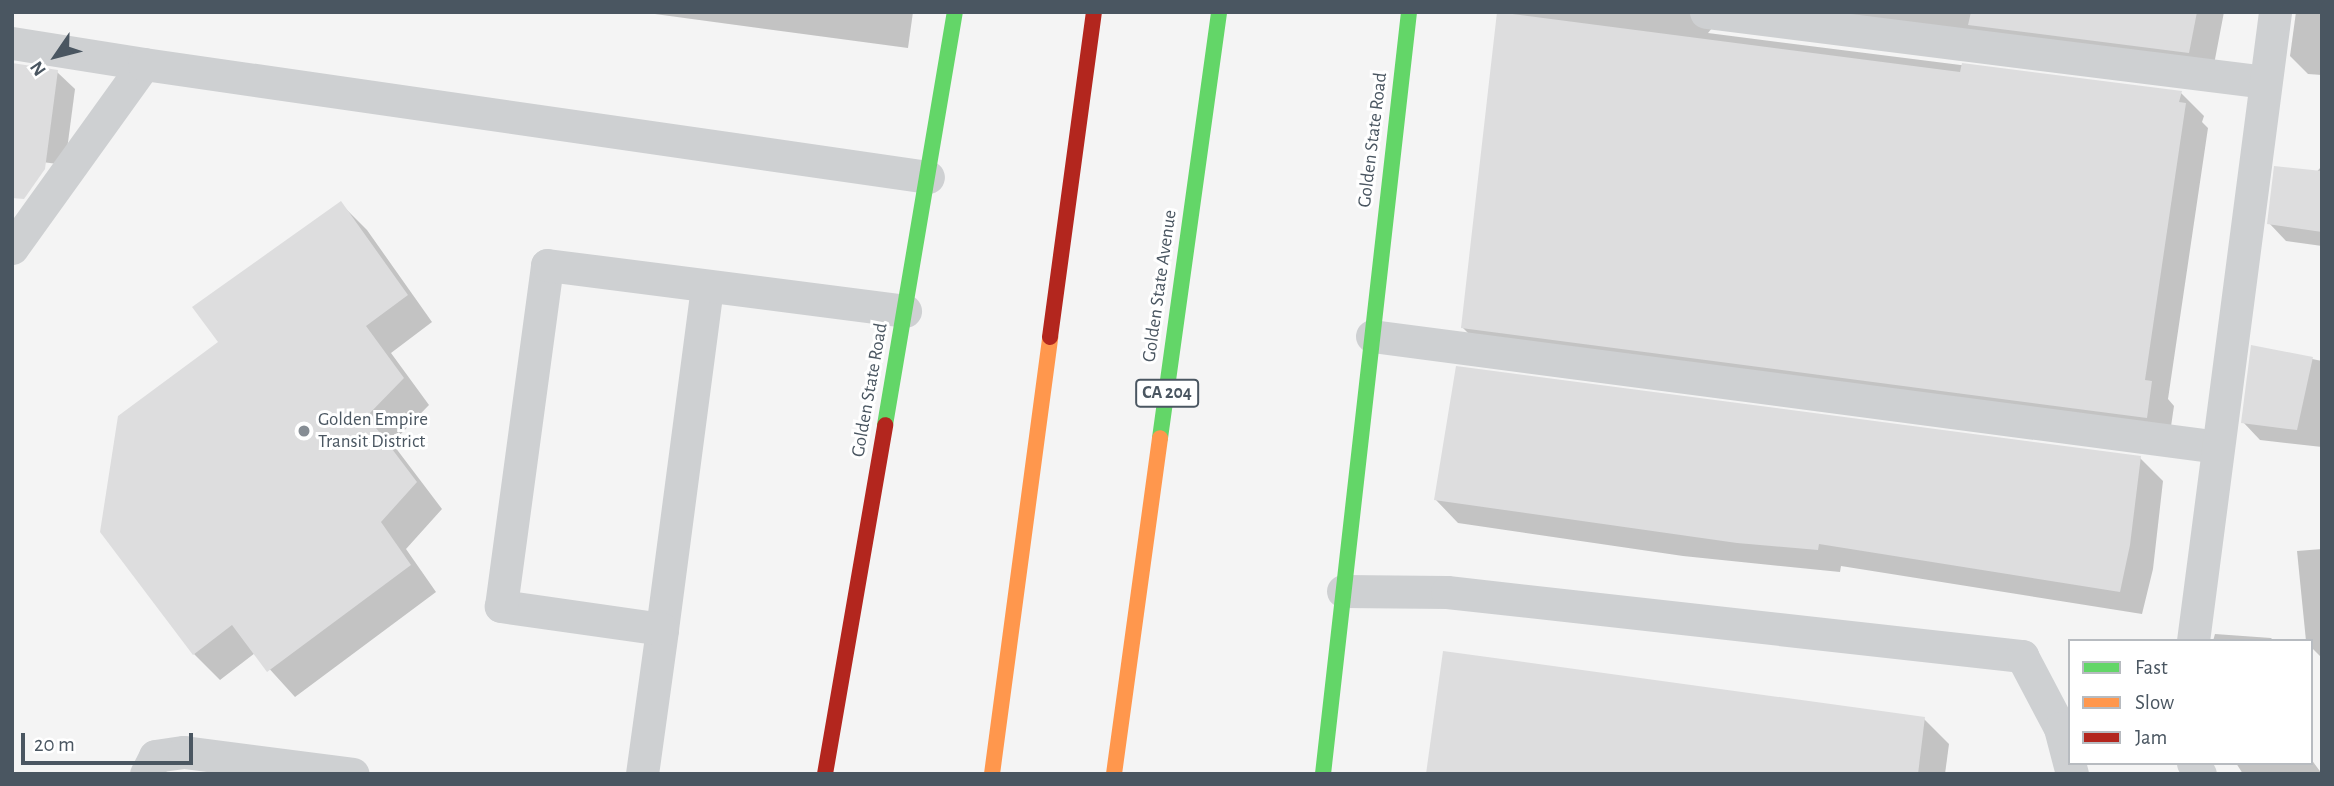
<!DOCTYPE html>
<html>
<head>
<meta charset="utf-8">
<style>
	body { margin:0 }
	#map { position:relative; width:2334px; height:786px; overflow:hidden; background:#f4f4f4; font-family:"Alegreya Sans",sans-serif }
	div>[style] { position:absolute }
	.shadow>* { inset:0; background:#0003 }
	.building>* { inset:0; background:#ddddde }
	.lane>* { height:33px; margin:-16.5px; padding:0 16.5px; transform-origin:16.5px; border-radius:16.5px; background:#ced0d2 }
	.fast>* { height:16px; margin:-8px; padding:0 8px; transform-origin:8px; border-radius:8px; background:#63d668 }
	.slow>* { height:16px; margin:-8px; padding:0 8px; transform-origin:8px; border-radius:8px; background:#ff974d }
	.jam>* { height:16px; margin:-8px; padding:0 8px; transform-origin:8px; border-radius:8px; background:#b3261e }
	.dots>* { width:19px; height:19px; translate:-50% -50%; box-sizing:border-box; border:4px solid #fff; border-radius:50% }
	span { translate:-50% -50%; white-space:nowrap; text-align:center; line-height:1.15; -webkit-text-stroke:6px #fff; paint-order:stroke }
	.shield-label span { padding:2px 5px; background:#fff; border:2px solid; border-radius:5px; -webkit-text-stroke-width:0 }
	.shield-label { font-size:18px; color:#4a5661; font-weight:700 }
	.street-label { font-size:19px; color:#4a5661 }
	.poi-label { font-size:19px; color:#4a5661 }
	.left { translate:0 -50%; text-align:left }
	.frame { position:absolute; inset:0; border:14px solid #4a5661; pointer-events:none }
	.legend { position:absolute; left:2068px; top:639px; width:245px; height:126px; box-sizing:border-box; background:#fff; border:2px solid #b7bbc0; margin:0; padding:9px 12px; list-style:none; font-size:21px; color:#4a5661 }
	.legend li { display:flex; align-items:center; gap:14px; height:35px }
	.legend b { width:35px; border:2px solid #b7bbc0 }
	.north { position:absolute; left:21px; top:21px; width:70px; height:70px; -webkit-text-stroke:5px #fff; paint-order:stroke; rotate:235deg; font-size:19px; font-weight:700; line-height:28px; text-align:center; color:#4a5661 }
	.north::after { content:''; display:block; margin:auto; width:24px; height:32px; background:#4a5661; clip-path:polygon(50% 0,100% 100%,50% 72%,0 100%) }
	.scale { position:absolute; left:21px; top:733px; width:172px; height:32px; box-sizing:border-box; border:4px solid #4a5661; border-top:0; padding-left:9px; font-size:21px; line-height:24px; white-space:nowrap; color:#4a5661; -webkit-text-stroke:5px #fff; paint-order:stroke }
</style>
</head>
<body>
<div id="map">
	<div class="shadow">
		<i style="clip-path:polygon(640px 12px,913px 12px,908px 48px)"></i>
		<i style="clip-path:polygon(1508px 12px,2224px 12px,2212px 75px,1721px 17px,1708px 33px,2181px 93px,2204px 116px,2202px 122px,2208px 128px,2168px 399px,2174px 406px,2169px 440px,1486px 351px,1463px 328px)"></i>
		<i style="clip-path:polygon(2296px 12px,2322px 12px,2322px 75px,2308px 74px,2290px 56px)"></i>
		<i style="clip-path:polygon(57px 72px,75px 89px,65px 165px,12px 158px)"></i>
		<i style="clip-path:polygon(2322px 166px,2322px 246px,2286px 241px,2269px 223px)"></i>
		<i style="clip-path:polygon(341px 204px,367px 230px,432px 322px,391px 353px,429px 405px,392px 443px,442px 509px,406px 549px,436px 592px,295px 697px,255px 653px,220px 680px,194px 654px,220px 343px)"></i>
		<i style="clip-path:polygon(2253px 347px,2322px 361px,2322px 447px,2260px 440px,2243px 422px)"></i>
		<i style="clip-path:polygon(2140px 458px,2163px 481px,2153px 569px,2142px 614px,1841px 566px,1840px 572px,1683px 556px,1458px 523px,1436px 500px)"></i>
		<i style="clip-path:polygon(2322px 549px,2322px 658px,2311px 647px,2311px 641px,2306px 641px,2297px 551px)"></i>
		<i style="clip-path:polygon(2215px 634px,2271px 638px,2274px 641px,2213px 641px)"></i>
		<i style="clip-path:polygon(1924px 719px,1949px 744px,1945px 774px,1428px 774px)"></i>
		<i style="clip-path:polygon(2311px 759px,2322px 774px,2243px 774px,2236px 763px,2311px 763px)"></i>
	</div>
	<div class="building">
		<i style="clip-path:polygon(1497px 12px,1960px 72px,1962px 63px,2182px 91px,2179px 102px,2186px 103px,2145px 380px,2152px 381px,2147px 418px,1461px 328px)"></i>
		<i style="clip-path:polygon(1971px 12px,2197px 12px,2189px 53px,1968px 25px)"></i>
		<i style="clip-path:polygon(12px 63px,58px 70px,45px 169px,24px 199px,12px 198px)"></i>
		<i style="clip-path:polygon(2274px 166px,2322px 171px,2322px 232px,2267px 224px)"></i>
		<i style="clip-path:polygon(341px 201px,408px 295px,366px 326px,404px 378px,367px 416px,417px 482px,381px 522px,411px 565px,267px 672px,232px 625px,193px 655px,100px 532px,118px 416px,218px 342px,192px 307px)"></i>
		<i style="clip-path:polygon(2251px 345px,2313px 357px,2297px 430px,2241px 423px)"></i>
		<i style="clip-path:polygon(1456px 366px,2141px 456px,2130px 545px,2120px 592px,1819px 544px,1818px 550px,1737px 543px,1434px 500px)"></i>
		<i style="clip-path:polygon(1443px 651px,1925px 717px,1918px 774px,1426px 774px)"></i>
	</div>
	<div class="lane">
		<i style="left:1706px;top:12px;width:563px;rotate:7.14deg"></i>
		<i style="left:12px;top:43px;width:134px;rotate:9deg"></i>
		<i style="left:12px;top:248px;width:226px;rotate:-54.3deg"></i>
		<i style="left:144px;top:64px;width:792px;rotate:8.2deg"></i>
		<i style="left:1372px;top:336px;width:853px;rotate:7.47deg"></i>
		<i style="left:1343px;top:591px;width:104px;rotate:0.6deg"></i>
		<i style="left:1447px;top:592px;width:579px;rotate:6.35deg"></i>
		<i style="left:2022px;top:656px;width:81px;rotate:62.2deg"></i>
		<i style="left:2060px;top:728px;width:48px;rotate:75.4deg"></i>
		<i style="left:662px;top:629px;width:346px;rotate:-82.5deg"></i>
		<i style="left:2193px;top:641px;width:634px;rotate:-82.57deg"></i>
		<i style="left:2193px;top:763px;width:13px;rotate:58deg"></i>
		<i style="left:146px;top:774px;width:20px;rotate:-63deg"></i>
		<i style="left:155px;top:756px;width:29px;rotate:-8deg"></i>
		<i style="left:184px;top:752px;width:170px;rotate:7.4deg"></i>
		<i style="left:642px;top:774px;width:146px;rotate:-82.1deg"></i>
		<i style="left:662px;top:629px;width:163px;rotate:-171.9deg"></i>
		<i style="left:501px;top:606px;width:344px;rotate:-82.3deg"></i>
		<i style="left:547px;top:265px;width:361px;rotate:7.3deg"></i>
	</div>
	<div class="fast">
		<i style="left:885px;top:425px;width:419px;rotate:-80.4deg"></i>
		<i style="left:1160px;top:438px;width:430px;rotate:-82.1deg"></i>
		<i style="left:1323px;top:774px;width:767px;rotate:-83.56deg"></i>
	</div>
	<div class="slow">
		<i style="left:992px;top:774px;width:441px;rotate:-82.4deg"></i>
		<i style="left:1114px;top:774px;width:339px;rotate:-82.2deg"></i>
	</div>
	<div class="jam">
		<i style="left:1050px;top:337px;width:328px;rotate:-82.3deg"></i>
		<i style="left:825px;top:774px;width:354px;rotate:-80.2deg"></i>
	</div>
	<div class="dots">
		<i style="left:304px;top:431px;background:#868d94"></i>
	</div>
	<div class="shield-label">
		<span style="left:1167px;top:393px">CA 204</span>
	</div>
	<div class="street-label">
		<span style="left:1373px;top:140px;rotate:-83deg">Golden State Road</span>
		<span style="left:1160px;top:286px;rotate:-82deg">Golden State Avenue</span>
		<span style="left:870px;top:390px;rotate:-80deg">Golden State Road</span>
	</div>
	<div class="poi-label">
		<span class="left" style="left:318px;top:431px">Golden Empire<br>Transit District</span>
	</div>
	<div class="frame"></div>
	<ul class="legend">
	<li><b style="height:9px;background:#63d668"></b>Fast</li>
	<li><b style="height:9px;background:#ff974d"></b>Slow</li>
	<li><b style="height:9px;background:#b3261e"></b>Jam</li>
	</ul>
	<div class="north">N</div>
	<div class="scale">20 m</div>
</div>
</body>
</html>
